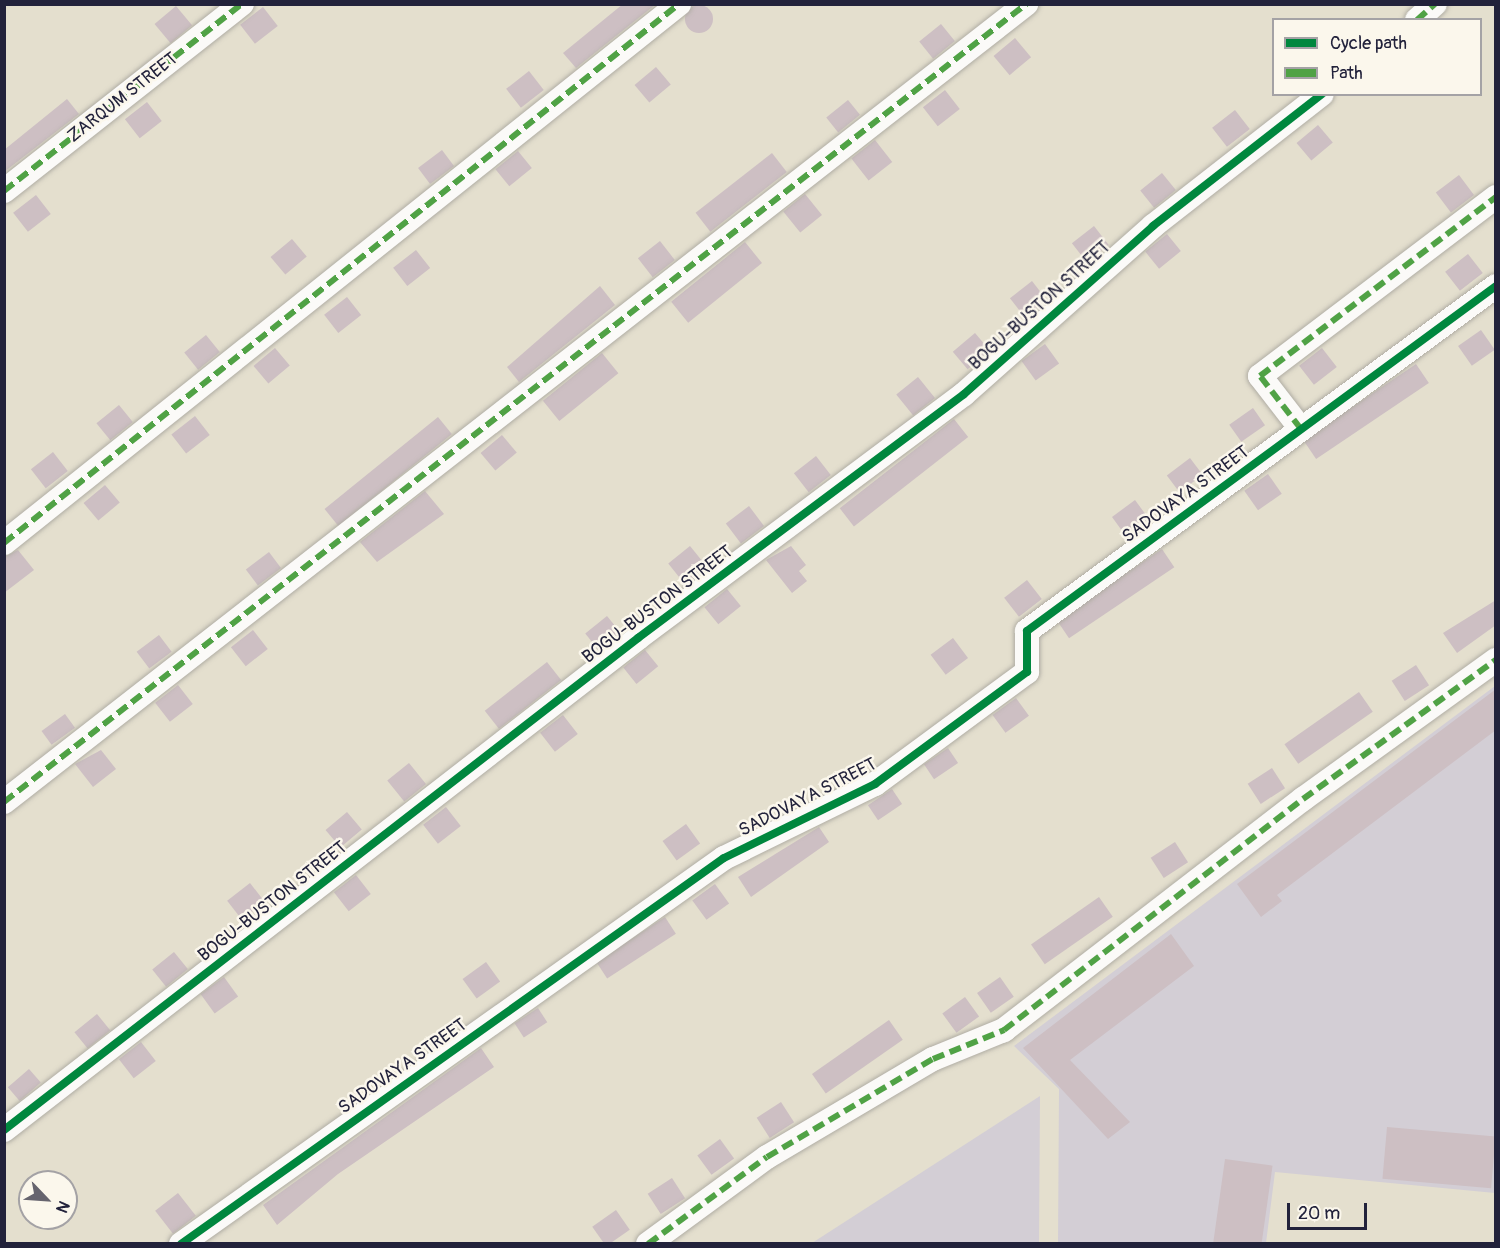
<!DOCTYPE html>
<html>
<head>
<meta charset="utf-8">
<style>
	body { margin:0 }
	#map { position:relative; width:1500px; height:1248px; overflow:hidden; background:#e4dfce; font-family:Pangolin,sans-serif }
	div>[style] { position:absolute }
	.industrial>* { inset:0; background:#d3ced5 }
	.building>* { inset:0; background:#cdbfc3; transform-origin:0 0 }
	.round { border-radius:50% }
	.roads { filter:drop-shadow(0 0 2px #b0ada4) drop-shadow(0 0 2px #b0ada4) }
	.minor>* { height:24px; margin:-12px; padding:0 12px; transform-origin:12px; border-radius:12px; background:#fbfaf8 }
	.quiet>* { height:6px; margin-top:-3px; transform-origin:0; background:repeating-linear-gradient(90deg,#50a245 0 12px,transparent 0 18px) }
	.cycleway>* { height:8px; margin:-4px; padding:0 4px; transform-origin:4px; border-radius:4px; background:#00873e }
	span { translate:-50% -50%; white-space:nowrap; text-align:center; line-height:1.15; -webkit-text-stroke:5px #fbf7ec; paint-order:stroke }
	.street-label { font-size:18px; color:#22223b }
	.frame { position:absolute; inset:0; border:6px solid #22223b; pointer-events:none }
	.legend { position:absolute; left:1272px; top:18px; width:210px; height:78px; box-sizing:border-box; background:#fbf7ec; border:2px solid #a4a2a5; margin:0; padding:8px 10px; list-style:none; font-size:18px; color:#22223b }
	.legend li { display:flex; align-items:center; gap:12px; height:30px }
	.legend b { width:30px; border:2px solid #a4a2a5 }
	.north { position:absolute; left:18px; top:1170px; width:60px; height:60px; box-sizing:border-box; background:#fbf7ec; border:2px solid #a4a2a5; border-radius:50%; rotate:115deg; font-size:16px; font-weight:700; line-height:24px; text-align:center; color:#22223b }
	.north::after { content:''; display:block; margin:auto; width:21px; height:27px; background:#66646e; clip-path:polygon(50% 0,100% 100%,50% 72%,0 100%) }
	.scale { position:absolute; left:1287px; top:1203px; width:80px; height:27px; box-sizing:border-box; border:3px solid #22223b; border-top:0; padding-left:8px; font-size:18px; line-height:21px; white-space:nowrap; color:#22223b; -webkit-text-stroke:4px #fbf7ec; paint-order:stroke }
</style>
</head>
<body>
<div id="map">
	<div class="industrial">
		<i style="clip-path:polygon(1495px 686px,1495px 1193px,1275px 1172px,1266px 1243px,1058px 1243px,1059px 1089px,1014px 1046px)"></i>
		<i style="clip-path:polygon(1040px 1096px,1039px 1243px,812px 1243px)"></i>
	</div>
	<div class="building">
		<i style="clip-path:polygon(623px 4px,656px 4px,576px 68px,563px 53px)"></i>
		<i class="round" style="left:685px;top:5px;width:28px;height:28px"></i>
		<i style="left:176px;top:6px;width:25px;height:28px;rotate:50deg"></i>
		<i style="left:263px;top:7px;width:24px;height:29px;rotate:52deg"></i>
		<i style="left:941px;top:24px;width:22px;height:28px;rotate:51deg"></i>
		<i style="left:1015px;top:38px;width:25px;height:28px;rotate:50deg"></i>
		<i style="left:656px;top:67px;width:23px;height:28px;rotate:50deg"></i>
		<i style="left:529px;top:71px;width:24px;height:29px;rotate:52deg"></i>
		<i style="left:945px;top:90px;width:24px;height:28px;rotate:52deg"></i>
		<i style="clip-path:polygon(67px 99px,79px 114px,4px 172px,4px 150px)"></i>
		<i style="left:848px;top:100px;width:19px;height:28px;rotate:51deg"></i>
		<i style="left:147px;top:102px;width:24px;height:28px;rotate:52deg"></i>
		<i style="left:1235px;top:110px;width:24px;height:29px;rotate:52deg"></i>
		<i style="left:1318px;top:125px;width:23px;height:28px;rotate:50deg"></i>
		<i style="left:875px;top:140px;width:28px;height:30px;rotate:52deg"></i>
		<i style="left:442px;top:150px;width:20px;height:30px;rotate:53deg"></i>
		<i style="left:518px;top:151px;width:22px;height:29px;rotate:51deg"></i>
		<i style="left:772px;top:153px;width:24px;height:97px;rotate:52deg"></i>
		<i style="left:1162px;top:173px;width:22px;height:28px;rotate:51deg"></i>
		<i style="left:1459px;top:175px;width:25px;height:29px;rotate:53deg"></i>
		<i style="left:805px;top:194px;width:27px;height:28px;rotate:51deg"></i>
		<i style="left:36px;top:195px;width:24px;height:29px;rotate:52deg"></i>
		<i style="left:1094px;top:226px;width:24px;height:28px;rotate:52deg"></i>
		<i style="left:1167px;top:234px;width:22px;height:28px;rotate:51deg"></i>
		<i style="left:292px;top:239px;width:23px;height:28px;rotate:50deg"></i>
		<i style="left:660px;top:241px;width:24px;height:28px;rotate:52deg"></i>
		<i style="left:745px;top:242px;width:27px;height:95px;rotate:51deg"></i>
		<i style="left:416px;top:250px;width:23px;height:29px;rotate:52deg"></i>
		<i style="left:1468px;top:254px;width:24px;height:29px;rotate:52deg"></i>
		<i style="left:1032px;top:281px;width:24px;height:28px;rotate:52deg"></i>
		<i style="clip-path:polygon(600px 286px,615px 305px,519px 382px,507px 367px)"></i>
		<i style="left:347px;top:297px;width:23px;height:29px;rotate:52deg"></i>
		<i style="left:1481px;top:330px;width:24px;height:28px;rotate:55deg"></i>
		<i style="left:975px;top:333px;width:23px;height:29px;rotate:50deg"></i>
		<i style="left:206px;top:335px;width:22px;height:28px;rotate:51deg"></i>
		<i style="left:1045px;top:344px;width:24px;height:29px;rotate:54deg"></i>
		<i style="left:275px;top:348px;width:23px;height:28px;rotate:50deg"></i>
		<i style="left:1322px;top:348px;width:24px;height:29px;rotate:52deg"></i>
		<i style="left:602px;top:353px;width:26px;height:76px;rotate:51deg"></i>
		<i style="left:1416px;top:364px;width:23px;height:136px;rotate:56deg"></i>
		<i style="left:918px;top:377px;width:27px;height:28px;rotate:51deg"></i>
		<i style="left:119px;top:405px;width:22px;height:29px;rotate:51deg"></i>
		<i style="left:1253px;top:408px;width:21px;height:29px;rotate:55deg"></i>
		<i style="left:195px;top:416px;width:24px;height:30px;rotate:52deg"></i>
		<i style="left:438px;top:417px;width:22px;height:146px;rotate:51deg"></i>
		<i style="left:954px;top:419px;width:23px;height:145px;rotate:52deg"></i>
		<i style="left:502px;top:435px;width:23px;height:28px;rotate:50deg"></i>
		<i style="left:53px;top:452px;width:24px;height:28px;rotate:52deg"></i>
		<i style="left:816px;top:456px;width:24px;height:28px;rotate:52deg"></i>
		<i style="left:1190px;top:458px;width:21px;height:29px;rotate:53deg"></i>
		<i style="left:1268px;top:474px;width:24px;height:29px;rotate:55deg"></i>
		<i style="left:105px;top:485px;width:23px;height:28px;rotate:50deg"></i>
		<i style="clip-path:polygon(425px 491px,444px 514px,377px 562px,360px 542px)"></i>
		<i style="clip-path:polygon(1135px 500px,1149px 519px,1128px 539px,1112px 517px)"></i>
		<i style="left:749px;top:506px;width:25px;height:29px;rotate:53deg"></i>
		<i style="left:690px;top:546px;width:28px;height:28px;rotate:51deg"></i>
		<i style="clip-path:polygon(791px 546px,806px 565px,799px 571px,807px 581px,792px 593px,766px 560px)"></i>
		<i style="left:1162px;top:549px;width:22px;height:127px;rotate:56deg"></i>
		<i style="clip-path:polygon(18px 550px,34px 570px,4px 593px,4px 557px)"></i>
		<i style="left:269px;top:552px;width:20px;height:29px;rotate:53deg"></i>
		<i style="left:1027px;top:580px;width:24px;height:29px;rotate:52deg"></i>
		<i style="left:727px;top:589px;width:22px;height:29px;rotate:51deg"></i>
		<i style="clip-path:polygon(1496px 600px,1496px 625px,1457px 653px,1443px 633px)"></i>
		<i style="left:607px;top:616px;width:22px;height:28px;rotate:51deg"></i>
		<i style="left:253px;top:630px;width:24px;height:28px;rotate:52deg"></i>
		<i style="left:159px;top:635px;width:21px;height:28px;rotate:53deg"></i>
		<i style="left:953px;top:638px;width:25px;height:28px;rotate:53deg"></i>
		<i style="left:645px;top:650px;width:21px;height:28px;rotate:51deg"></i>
		<i style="left:547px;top:662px;width:23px;height:79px;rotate:52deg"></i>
		<i style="left:1416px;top:665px;width:24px;height:29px;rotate:57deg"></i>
		<i style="left:178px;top:685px;width:24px;height:29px;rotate:52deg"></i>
		<i style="clip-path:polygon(1496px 689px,1496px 730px,1277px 895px,1282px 901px,1261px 917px,1237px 884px)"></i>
		<i style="left:1359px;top:692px;width:24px;height:91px;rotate:55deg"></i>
		<i style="left:1016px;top:698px;width:22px;height:29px;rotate:54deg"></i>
		<i style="left:65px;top:714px;width:17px;height:29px;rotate:54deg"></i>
		<i style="left:563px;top:715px;width:24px;height:29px;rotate:52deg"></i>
		<i style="left:948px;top:748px;width:18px;height:29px;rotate:56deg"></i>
		<i style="clip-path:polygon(101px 750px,116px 769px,93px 787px,75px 764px)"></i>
		<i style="left:409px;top:763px;width:27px;height:28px;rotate:51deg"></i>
		<i style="left:1272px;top:768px;width:24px;height:29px;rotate:57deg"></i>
		<i style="left:892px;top:789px;width:18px;height:29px;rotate:56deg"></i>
		<i style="left:446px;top:807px;width:24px;height:29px;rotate:52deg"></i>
		<i style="left:347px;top:812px;width:23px;height:28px;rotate:50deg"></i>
		<i style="left:686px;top:824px;width:24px;height:29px;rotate:54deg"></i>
		<i style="clip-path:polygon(819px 827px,829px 842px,751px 897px,738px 877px)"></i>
		<i style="left:1175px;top:842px;width:24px;height:29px;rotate:57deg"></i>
		<i style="left:356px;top:875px;width:24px;height:28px;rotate:52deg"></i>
		<i style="left:250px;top:883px;width:24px;height:29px;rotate:52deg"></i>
		<i style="left:715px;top:884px;width:24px;height:28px;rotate:54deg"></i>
		<i style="left:1099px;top:897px;width:24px;height:83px;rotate:55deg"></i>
		<i style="left:665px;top:917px;width:20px;height:82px;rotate:57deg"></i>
		<i style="clip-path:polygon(1171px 934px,1194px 966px,1070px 1060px,1130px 1122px,1108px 1139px,1023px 1048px)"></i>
		<i style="left:174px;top:952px;width:22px;height:28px;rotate:51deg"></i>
		<i style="left:486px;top:962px;width:24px;height:29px;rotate:54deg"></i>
		<i style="left:224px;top:977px;width:24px;height:29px;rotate:54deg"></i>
		<i style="left:1000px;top:977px;width:24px;height:28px;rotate:55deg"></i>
		<i style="left:965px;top:997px;width:24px;height:28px;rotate:54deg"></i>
		<i style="left:538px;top:1008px;width:17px;height:28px;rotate:57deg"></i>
		<i style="left:97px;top:1014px;width:21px;height:29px;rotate:51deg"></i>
		<i style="left:889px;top:1020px;width:24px;height:94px;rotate:55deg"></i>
		<i style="left:141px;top:1042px;width:24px;height:28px;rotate:52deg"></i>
		<i style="clip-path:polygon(481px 1048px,494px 1067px,338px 1174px,277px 1225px,263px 1205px)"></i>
		<i style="left:29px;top:1069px;width:18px;height:28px;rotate:49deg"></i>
		<i style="left:781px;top:1102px;width:24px;height:29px;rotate:57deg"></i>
		<i style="left:1387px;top:1127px;width:109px;height:52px;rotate:5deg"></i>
		<i style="left:720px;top:1139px;width:24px;height:28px;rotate:54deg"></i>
		<i style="left:1225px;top:1159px;width:48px;height:86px;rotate:8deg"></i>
		<i style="left:672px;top:1178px;width:24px;height:29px;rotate:57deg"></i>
		<i style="left:178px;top:1193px;width:29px;height:29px;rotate:52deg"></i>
		<i style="left:616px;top:1210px;width:24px;height:29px;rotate:55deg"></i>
	</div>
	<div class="roads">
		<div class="minor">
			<i style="left:1417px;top:20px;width:24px;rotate:-42deg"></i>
			<i style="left:4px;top:191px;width:303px;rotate:-38.2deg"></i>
			<i style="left:1301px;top:429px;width:67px;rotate:-127.7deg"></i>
			<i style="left:1260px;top:376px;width:296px;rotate:-37.2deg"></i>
			<i style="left:4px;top:543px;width:864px;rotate:-38.61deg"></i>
			<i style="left:4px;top:802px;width:1297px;rotate:-37.98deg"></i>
			<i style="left:4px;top:1130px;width:803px;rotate:-37.81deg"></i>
			<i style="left:638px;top:638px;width:407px;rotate:-36.8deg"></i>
			<i style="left:964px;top:394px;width:253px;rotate:-41.6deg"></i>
			<i style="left:1153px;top:226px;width:214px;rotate:-38deg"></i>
			<i style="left:181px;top:1244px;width:666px;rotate:-35.41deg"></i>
			<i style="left:724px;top:858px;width:168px;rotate:-26.1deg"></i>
			<i style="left:875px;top:784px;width:189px;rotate:-36.4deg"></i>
			<i style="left:1027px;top:672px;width:41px;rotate:-90deg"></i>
			<i style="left:1027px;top:631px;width:582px;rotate:-36.34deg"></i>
			<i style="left:648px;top:1244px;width:147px;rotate:-36.2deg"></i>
			<i style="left:767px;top:1157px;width:193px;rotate:-30.6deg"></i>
			<i style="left:933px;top:1059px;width:77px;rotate:-22.2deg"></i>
			<i style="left:1004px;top:1030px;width:378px;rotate:-37.7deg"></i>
			<i style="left:1303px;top:799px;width:238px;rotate:-35.8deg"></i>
		</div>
	</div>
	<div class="quiet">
		<i style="left:1417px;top:20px;width:24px;rotate:-42deg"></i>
		<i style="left:4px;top:191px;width:303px;rotate:-38.2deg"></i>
		<i style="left:1301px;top:429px;width:67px;rotate:-127.7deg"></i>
		<i style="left:1260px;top:376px;width:296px;rotate:-37.2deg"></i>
		<i style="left:4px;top:543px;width:864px;rotate:-38.61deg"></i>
		<i style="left:4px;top:802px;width:1297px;rotate:-37.98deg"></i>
		<i style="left:648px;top:1244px;width:147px;rotate:-36.2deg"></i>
		<i style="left:767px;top:1157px;width:193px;rotate:-30.6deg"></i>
		<i style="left:933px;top:1059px;width:77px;rotate:-22.2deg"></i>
		<i style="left:1004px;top:1030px;width:378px;rotate:-37.7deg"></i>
		<i style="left:1303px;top:799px;width:238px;rotate:-35.8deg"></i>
	</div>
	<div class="cycleway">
		<i style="left:4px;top:1130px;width:803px;rotate:-37.81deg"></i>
		<i style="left:638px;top:638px;width:407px;rotate:-36.8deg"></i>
		<i style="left:964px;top:394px;width:253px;rotate:-41.6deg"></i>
		<i style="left:1153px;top:226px;width:214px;rotate:-38deg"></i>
		<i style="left:181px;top:1244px;width:666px;rotate:-35.41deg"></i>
		<i style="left:724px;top:858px;width:168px;rotate:-26.1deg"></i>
		<i style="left:875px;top:784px;width:189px;rotate:-36.4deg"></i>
		<i style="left:1027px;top:672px;width:41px;rotate:-90deg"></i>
		<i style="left:1027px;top:631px;width:582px;rotate:-36.34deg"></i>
	</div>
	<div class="street-label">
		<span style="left:123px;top:98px;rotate:-38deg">ZARQUM STREET</span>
		<span style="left:1040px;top:306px;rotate:-42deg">BOGU-BUSTON STREET</span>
		<span style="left:1186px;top:495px;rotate:-36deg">SADOVAYA STREET</span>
		<span style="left:658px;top:605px;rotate:-37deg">BOGU-BUSTON STREET</span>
		<span style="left:808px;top:798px;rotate:-27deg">SADOVAYA STREET</span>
		<span style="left:273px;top:902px;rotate:-38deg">BOGU-BUSTON STREET</span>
		<span style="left:403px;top:1067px;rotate:-35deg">SADOVAYA STREET</span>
	</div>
	<div class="frame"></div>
	<ul class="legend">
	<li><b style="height:8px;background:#00873e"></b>Cycle path</li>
	<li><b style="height:8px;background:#50a245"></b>Path</li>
	</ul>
	<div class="north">N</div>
	<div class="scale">20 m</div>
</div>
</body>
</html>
